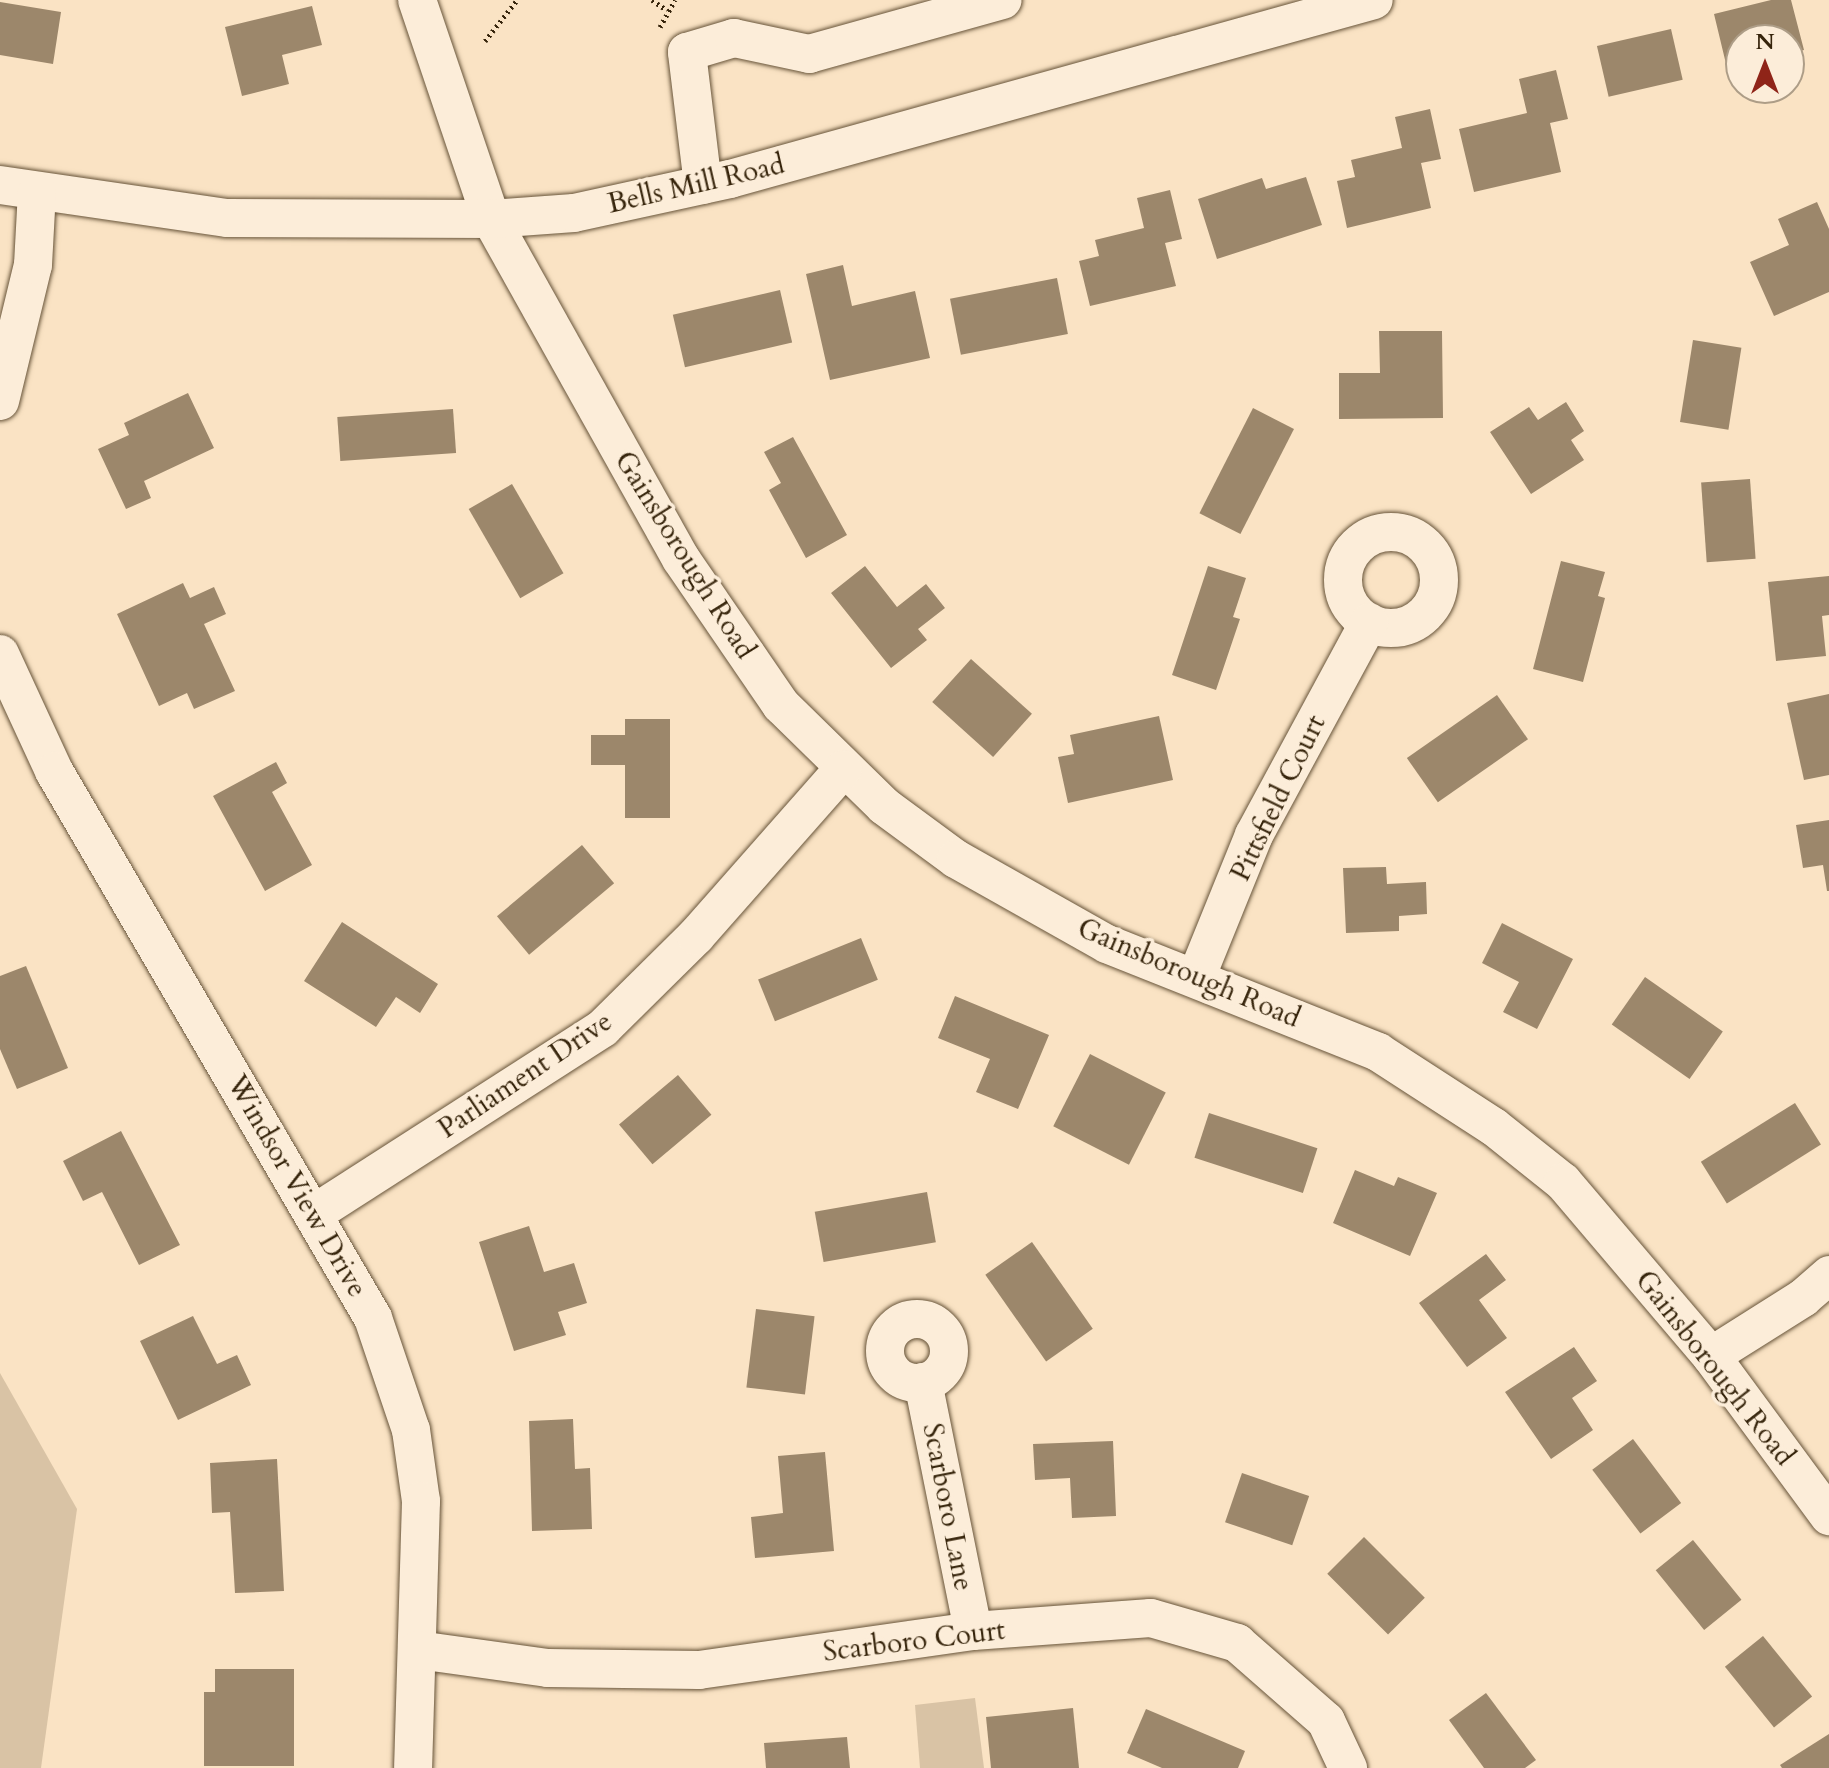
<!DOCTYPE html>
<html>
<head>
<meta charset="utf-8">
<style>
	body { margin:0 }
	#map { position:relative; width:1829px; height:1768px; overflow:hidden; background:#fae3c4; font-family:Cardo,serif }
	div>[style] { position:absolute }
	.green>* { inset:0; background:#d9c3a5 }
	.building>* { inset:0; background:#9c876b; transform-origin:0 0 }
	.path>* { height:5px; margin-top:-2.5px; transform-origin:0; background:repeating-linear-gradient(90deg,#36240b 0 2px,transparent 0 6px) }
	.roads { filter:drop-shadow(0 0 2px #675439) drop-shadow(0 0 2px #675439) }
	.minor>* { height:38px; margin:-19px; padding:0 19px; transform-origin:19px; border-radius:19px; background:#fcedd9 }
	.minor>.ring { margin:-19px; padding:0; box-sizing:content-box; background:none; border:38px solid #fcedd9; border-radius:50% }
	span { translate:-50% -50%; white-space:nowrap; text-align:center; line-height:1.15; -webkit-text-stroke:7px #fcedd9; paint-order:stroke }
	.street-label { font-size:28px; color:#36240b }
	.north { position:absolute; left:1725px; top:24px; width:80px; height:80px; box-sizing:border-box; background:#fcedd9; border:2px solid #ad9d87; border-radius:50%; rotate:0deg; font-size:22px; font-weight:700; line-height:32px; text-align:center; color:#36240b }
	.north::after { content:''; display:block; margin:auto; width:28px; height:36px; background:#8f2418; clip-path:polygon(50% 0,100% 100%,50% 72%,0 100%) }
</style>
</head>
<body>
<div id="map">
	<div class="green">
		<i style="clip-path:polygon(0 1373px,77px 1509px,41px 1768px,0 1768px)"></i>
		<i style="clip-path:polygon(975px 1698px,984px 1768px,920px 1768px,915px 1705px)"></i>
	</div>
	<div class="building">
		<i style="clip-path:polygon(1771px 0,1791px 0,1804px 50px,1789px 53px,1789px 40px,1741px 40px,1741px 65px,1727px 68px,1714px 14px)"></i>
		<i style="clip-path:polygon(0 2px,61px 12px,53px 64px,0 55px)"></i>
		<i style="clip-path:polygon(312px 6px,322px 45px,282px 55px,289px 84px,242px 96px,225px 27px)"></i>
		<i style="left:1671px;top:29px;width:52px;height:76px;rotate:77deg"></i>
		<i style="clip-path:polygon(1556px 70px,1568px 119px,1550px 123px,1561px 172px,1474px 192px,1459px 129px,1527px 113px,1519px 79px)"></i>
		<i style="clip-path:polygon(1430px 109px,1441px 159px,1421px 163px,1431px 208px,1347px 228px,1337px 181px,1355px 177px,1351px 160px,1402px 148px,1395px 117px)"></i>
		<i style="clip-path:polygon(1306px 177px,1322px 225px,1217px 259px,1198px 199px,1262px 178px,1266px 189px)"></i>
		<i style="clip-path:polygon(1170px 190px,1182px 239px,1165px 243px,1176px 286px,1090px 306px,1079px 261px,1099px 256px,1095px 240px,1144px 228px,1137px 198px)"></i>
		<i style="clip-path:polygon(1817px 202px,1829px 229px,1829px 292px,1774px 316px,1750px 262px,1789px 245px,1778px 219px)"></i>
		<i style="clip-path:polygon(843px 265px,852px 306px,915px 291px,930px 358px,830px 380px,806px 274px)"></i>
		<i style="left:1057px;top:278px;width:57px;height:109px;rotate:79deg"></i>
		<i style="left:780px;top:290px;width:54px;height:110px;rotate:77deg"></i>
		<i style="clip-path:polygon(1379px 331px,1442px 331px,1443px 418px,1339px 419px,1339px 373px,1380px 373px)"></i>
		<i style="left:1693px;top:340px;width:49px;height:83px;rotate:9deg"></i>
		<i style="clip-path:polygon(188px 393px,214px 448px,144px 481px,151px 498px,126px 509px,98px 449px,129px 435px,124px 423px)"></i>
		<i style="clip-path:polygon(1566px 402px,1584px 431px,1571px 440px,1584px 460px,1531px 494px,1490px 432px,1529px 407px,1538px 420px)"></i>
		<i style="left:1253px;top:408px;width:46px;height:118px;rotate:27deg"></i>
		<i style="left:453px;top:409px;width:44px;height:116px;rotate:86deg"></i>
		<i style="clip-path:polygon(793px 437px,847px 535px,806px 558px,769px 490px,781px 483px,764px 452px)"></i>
		<i style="left:1750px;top:479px;width:80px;height:49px;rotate:86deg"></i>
		<i style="left:512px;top:484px;width:103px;height:50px;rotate:60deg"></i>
		<i style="clip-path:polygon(1561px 561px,1605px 572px,1598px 596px,1605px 598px,1583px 682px,1533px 669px)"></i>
		<i style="clip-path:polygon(865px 566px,897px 607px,926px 584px,945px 608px,918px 629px,927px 640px,891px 668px,831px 593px)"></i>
		<i style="clip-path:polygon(1208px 566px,1246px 578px,1233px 617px,1240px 619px,1216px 690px,1172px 675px)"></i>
		<i style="clip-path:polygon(1829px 576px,1829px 615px,1822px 616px,1826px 656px,1776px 661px,1768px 582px)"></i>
		<i style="clip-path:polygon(183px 583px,190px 598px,214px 587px,226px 614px,204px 624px,235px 691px,194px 709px,187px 693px,159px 706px,117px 614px)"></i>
		<i style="left:971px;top:659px;width:82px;height:58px;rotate:42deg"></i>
		<i style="clip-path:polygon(1829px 694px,1829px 775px,1804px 780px,1787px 703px)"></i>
		<i style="left:1497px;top:695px;width:54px;height:110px;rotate:55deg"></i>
		<i style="clip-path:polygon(1159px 716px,1173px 780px,1068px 803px,1058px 757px,1074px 754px,1070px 735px)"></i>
		<i style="clip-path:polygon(625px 719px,670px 719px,670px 818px,625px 818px,625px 765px,591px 765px,591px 735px,625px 735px)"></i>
		<i style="clip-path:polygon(276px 762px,287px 783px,272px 792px,312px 865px,265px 891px,213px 796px)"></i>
		<i style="clip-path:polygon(1829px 820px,1829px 891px,1827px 891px,1823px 865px,1803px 868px,1796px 825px)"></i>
		<i style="left:582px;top:845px;width:50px;height:111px;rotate:50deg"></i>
		<i style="clip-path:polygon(1386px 867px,1387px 884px,1426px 882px,1427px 914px,1399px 916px,1399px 931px,1346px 933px,1343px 868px)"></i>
		<i style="clip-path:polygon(342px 922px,438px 984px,420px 1013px,396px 997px,376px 1027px,304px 981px)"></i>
		<i style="clip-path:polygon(1502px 923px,1573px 959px,1537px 1029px,1503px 1012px,1519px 982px,1482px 963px)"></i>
		<i style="left:861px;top:938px;width:45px;height:111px;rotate:68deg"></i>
		<i style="clip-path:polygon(26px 966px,68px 1068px,17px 1089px,0 1049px,0 976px)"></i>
		<i style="left:1645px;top:977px;width:95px;height:58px;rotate:35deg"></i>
		<i style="clip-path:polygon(955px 996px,1049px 1035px,1018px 1109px,976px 1092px,990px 1059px,938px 1038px)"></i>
		<i style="left:1090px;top:1054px;width:85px;height:81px;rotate:27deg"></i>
		<i style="left:678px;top:1075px;width:52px;height:77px;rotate:50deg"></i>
		<i style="left:1795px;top:1103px;width:49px;height:111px;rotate:58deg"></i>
		<i style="left:1209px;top:1113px;width:114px;height:47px;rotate:18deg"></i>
		<i style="clip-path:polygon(121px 1131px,180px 1245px,139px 1265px,102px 1192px,83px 1201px,63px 1161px)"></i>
		<i style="clip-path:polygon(1355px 1170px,1394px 1186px,1398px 1177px,1437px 1193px,1410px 1256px,1333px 1223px)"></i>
		<i style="left:927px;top:1192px;width:51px;height:114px;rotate:80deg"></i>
		<i style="clip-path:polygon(529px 1226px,544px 1272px,574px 1263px,587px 1303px,558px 1312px,566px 1335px,514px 1351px,479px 1242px)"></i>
		<i style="left:1032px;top:1242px;width:106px;height:57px;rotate:55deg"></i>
		<i style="clip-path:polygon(1486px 1254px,1506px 1280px,1479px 1300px,1507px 1338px,1467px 1367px,1419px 1303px)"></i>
		<i style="left:756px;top:1309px;width:59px;height:79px;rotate:7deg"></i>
		<i style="clip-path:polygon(193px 1316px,217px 1364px,237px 1355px,251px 1385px,178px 1420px,140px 1341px)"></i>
		<i style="clip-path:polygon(1574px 1347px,1597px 1381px,1572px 1398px,1593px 1430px,1551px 1459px,1505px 1392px)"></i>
		<i style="clip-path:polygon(573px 1419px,575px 1469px,590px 1468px,592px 1529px,532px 1531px,529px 1421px)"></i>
		<i style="left:1633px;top:1439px;width:80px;height:51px;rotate:53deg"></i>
		<i style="clip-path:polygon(1113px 1441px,1116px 1516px,1072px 1518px,1070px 1478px,1035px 1480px,1033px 1444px)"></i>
		<i style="clip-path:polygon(825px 1452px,834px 1551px,755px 1558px,751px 1517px,783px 1513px,778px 1456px)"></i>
		<i style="clip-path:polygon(277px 1459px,284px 1591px,235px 1593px,230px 1512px,212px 1513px,210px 1463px)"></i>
		<i style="left:1242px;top:1473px;width:71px;height:52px;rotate:19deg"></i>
		<i style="left:1364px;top:1537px;width:86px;height:52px;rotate:45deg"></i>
		<i style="left:1693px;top:1540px;width:77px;height:48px;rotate:51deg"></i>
		<i style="left:1763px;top:1636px;width:78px;height:49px;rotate:51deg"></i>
		<i style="clip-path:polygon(215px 1669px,294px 1669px,294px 1766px,204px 1766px,204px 1692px,215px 1692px)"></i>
		<i style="clip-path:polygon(1486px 1693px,1536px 1760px,1525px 1768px,1484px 1768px,1449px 1720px)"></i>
		<i style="clip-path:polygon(1073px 1708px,1079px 1768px,991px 1768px,986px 1717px)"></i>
		<i style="clip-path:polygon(1146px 1709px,1245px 1751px,1238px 1768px,1162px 1768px,1127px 1753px)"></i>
		<i style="clip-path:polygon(1829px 1734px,1829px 1768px,1782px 1768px,1780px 1765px)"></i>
		<i style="clip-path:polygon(847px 1737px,850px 1768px,766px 1768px,764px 1743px)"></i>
	</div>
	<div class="path">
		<i style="left:652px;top:0;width:18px;rotate:34deg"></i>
		<i style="left:660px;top:27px;width:31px;rotate:-61deg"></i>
		<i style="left:485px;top:41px;width:52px;rotate:-52deg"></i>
	</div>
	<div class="roads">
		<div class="minor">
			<i style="left:417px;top:0;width:231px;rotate:71.3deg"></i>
			<i style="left:491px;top:219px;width:389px;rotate:60.8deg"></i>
			<i style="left:681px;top:559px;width:177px;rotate:55.6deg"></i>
			<i style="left:781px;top:705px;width:144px;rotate:44.4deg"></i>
			<i style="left:884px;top:806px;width:89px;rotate:36.4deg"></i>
			<i style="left:956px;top:859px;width:173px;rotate:29.4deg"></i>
			<i style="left:1107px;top:944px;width:292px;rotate:21.7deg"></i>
			<i style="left:1378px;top:1052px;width:138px;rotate:32.9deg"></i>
			<i style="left:1494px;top:1127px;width:88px;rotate:38.6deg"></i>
			<i style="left:1563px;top:1182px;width:228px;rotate:49.6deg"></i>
			<i style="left:1711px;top:1356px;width:199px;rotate:53.6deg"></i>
			<i style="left:0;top:185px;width:229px;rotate:8.3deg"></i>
			<i style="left:227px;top:218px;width:264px;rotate:0.2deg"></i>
			<i style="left:491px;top:219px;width:83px;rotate:-4.1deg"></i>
			<i style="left:574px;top:213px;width:160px;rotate:-12.3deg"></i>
			<i style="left:730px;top:179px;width:668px;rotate:-15.53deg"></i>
			<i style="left:703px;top:185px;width:134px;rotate:-96.9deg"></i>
			<i style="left:687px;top:52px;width:49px;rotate:-16.6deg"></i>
			<i style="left:734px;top:38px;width:77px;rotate:12deg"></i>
			<i style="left:809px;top:54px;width:201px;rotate:-15.6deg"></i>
			<i style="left:0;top:401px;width:140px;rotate:-76.4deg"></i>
			<i style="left:33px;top:265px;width:73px;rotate:-86.9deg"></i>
			<i class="ring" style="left:1343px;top:532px;width:58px;height:58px"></i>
			<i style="left:0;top:654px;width:129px;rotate:65.2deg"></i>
			<i style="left:54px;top:771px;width:633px;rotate:59.75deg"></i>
			<i style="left:373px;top:1318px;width:118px;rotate:71.3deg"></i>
			<i style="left:411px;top:1430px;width:72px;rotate:82deg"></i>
			<i style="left:421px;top:1501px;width:267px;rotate:91.7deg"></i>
			<i style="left:1196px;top:978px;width:154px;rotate:-67.9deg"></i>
			<i style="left:1254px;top:835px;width:242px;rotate:-61.6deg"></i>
			<i style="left:315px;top:1213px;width:342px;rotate:-32.7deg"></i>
			<i style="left:603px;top:1028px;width:131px;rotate:-44.7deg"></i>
			<i style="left:696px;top:936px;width:222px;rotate:-48.6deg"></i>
			<i class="ring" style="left:885px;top:1319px;width:26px;height:26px"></i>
			<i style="left:1711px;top:1356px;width:109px;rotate:-32.2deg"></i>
			<i style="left:1803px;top:1298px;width:35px;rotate:-41deg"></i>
			<i style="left:923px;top:1382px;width:254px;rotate:78.6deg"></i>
			<i style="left:418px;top:1650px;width:131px;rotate:7.9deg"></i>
			<i style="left:548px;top:1668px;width:151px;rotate:0.8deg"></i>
			<i style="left:699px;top:1670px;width:277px;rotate:-8.1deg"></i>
			<i style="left:973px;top:1631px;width:178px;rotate:-4.2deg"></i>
			<i style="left:1151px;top:1618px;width:90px;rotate:16.2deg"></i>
			<i style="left:1237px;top:1643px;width:118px;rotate:41.2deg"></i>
			<i style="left:1326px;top:1721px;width:52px;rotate:64.9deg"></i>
		</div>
	</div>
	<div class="street-label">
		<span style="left:696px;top:184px;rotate:-13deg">Bells Mill Road</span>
		<span style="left:685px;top:555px;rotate:58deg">Gainsborough Road</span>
		<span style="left:1278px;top:798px;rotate:-64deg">Pittsfield Court</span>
		<span style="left:1189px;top:973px;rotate:23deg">Gainsborough Road</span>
		<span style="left:525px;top:1075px;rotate:-34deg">Parliament Drive</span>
		<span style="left:297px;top:1186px;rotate:60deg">Windsor View Drive</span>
		<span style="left:1715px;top:1368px;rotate:52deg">Gainsborough Road</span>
		<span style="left:948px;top:1507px;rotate:79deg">Scarboro Lane</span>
		<span style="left:914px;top:1641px;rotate:-7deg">Scarboro Court</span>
	</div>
	<div class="north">N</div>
</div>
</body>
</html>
